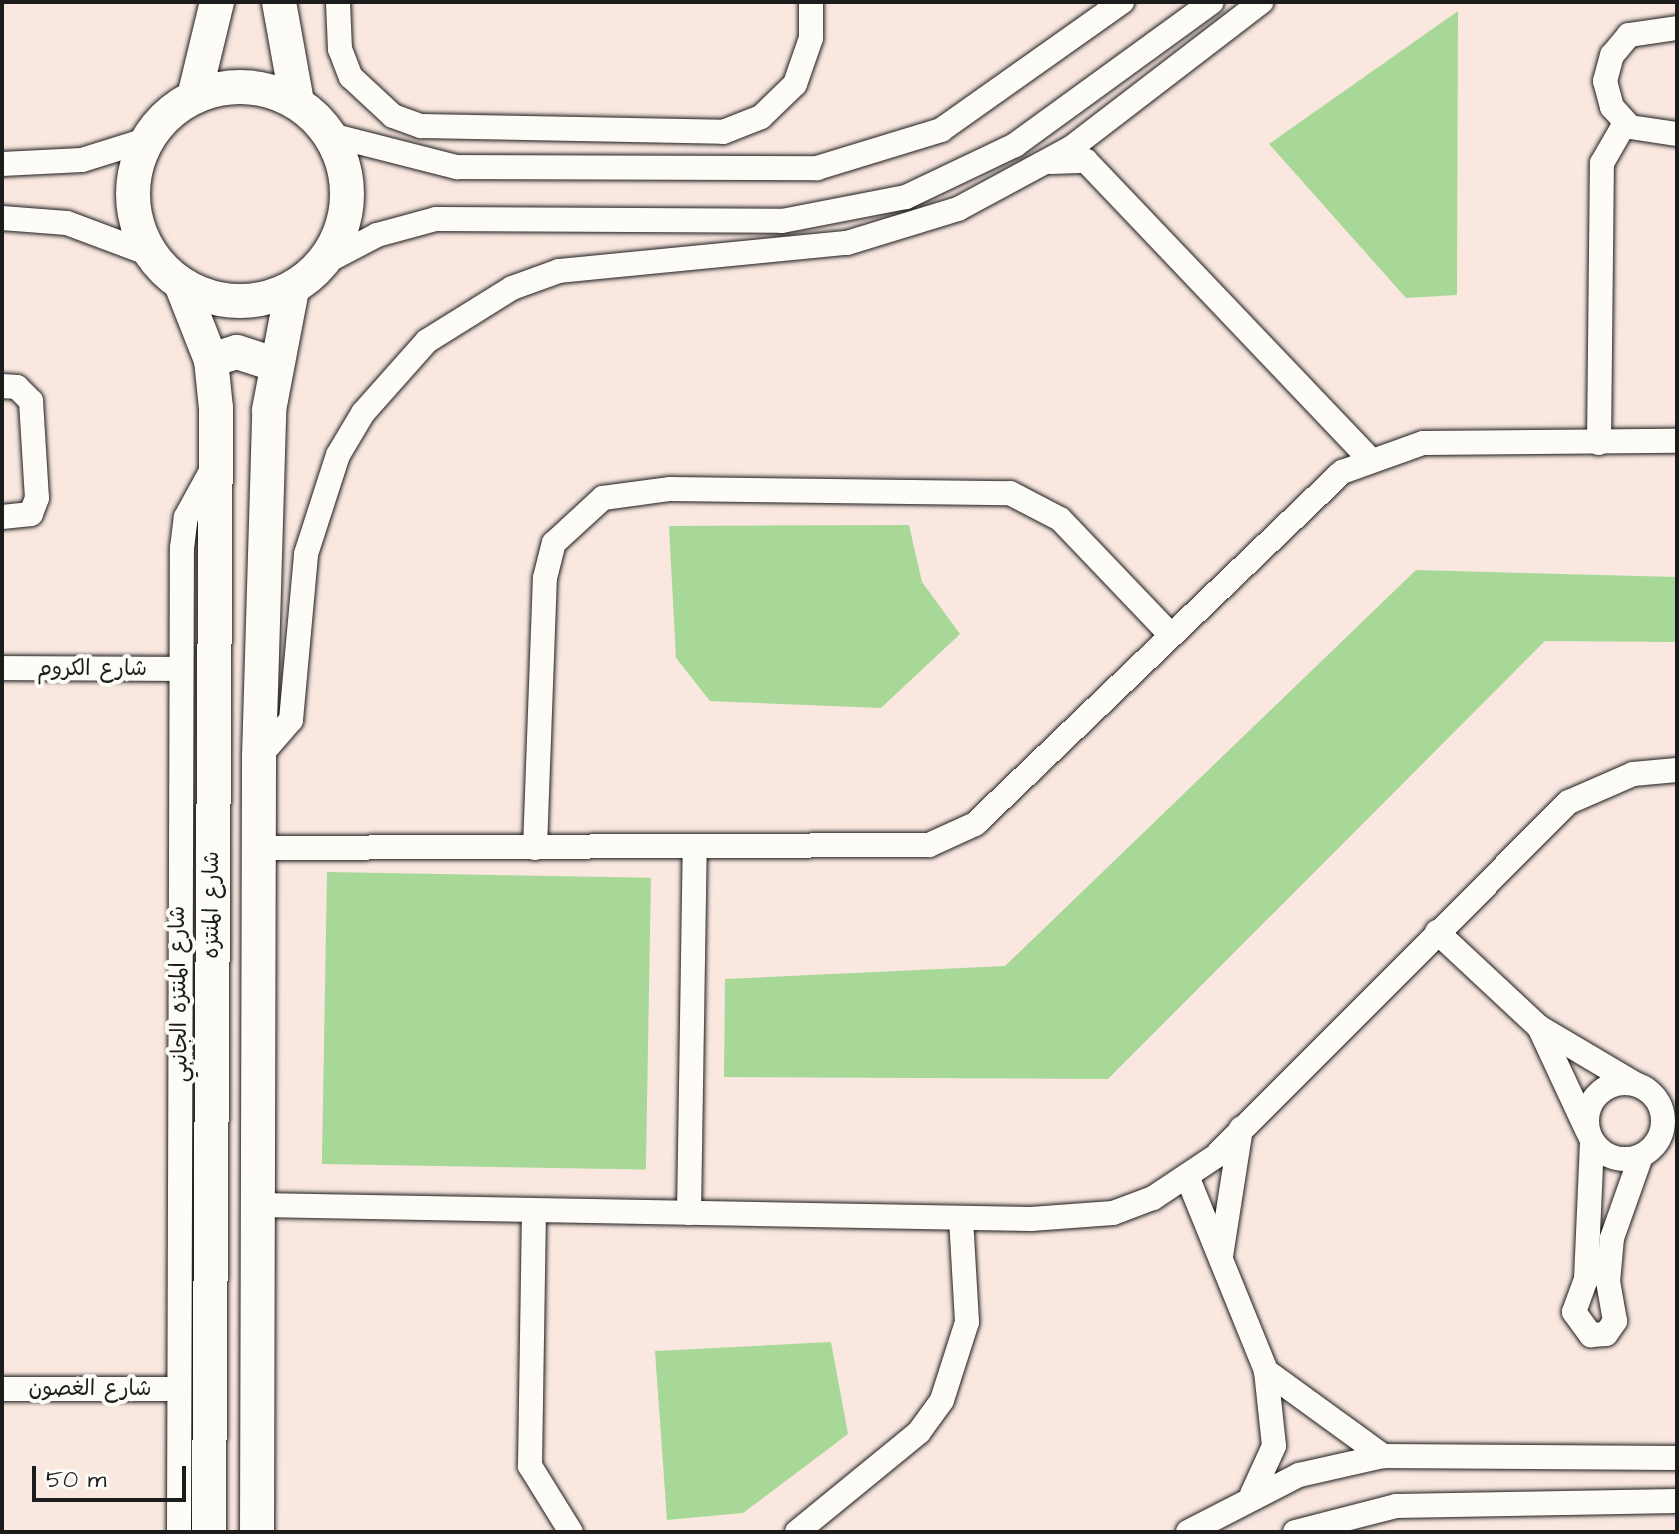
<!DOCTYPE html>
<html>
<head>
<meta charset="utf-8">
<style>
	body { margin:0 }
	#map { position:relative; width:1679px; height:1534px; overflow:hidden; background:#f9e7e0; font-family:"Architects Daughter","Playpen Sans Arabic",sans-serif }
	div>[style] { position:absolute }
	.green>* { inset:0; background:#a8d898; transform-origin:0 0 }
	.roads { filter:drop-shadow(0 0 2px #1c1c1c) drop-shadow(0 0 2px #1c1c1c) }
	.street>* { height:24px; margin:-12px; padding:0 12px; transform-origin:12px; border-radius:12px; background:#fdfcf7 }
	.street>.ring { margin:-12px; padding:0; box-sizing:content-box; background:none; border:24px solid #fdfcf7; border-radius:50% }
	.secondary>* { height:34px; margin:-17px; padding:0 17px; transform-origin:17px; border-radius:17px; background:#fdfcf7 }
	.secondary>.ring { margin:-17px; padding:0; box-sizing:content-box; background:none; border:34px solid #fdfcf7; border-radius:50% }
	span { translate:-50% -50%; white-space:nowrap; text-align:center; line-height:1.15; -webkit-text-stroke:8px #fdfcf7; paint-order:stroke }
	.street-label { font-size:22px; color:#1c1c1c }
	.frame { position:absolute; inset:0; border:4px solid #1c1c1c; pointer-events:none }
	.scale { position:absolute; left:32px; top:1466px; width:154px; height:36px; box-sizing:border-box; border:4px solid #1c1c1c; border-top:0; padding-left:10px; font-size:24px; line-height:28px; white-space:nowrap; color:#1c1c1c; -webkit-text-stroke:6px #fdfcf7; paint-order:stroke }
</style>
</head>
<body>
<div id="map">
	<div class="green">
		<i style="clip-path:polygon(1458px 11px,1457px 295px,1406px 298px,1269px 144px)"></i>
		<i style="clip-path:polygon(909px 525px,922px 582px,960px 634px,881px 708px,710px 701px,676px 658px,669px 526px)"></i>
		<i style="clip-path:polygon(1416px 570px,1677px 577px,1677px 642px,1545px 641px,1108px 1079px,724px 1077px,725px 979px,1005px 966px)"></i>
		<i style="left:327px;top:872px;width:324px;height:292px;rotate:1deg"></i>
		<i style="clip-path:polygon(831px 1342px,848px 1434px,743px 1513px,667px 1520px,655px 1351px)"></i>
	</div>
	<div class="roads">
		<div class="street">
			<i style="left:338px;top:2px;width:47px;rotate:87.6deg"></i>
			<i style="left:340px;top:49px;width:30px;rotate:69deg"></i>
			<i style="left:351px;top:77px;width:57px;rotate:42.9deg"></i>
			<i style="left:393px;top:116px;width:30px;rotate:20deg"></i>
			<i style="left:421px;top:126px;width:302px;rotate:1.1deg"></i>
			<i style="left:723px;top:132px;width:41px;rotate:-21.5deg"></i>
			<i style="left:761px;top:117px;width:47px;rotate:-44.1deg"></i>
			<i style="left:795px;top:84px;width:49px;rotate:-70.8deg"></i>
			<i style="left:811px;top:38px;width:36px;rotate:-90deg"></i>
			<i style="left:1677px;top:28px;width:49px;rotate:171.7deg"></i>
			<i style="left:1629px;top:35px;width:26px;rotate:130deg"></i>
			<i style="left:1612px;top:55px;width:27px;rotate:105deg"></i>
			<i style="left:1605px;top:81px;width:27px;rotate:75deg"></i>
			<i style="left:1612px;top:107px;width:27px;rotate:48deg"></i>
			<i style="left:1630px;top:127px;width:48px;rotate:8.5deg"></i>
			<i style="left:331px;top:135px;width:130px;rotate:14.3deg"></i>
			<i style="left:457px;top:167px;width:360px;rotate:0.2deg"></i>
			<i style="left:817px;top:168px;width:130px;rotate:-17deg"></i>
			<i style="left:941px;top:130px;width:222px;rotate:-35.3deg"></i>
			<i style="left:1051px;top:162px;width:35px;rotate:-2deg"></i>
			<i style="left:1086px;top:161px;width:410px;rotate:46.4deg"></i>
			<i style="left:2px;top:164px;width:80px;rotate:-2.9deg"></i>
			<i style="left:82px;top:160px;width:67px;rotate:-17.4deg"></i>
			<i style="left:2px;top:218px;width:65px;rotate:4.4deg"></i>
			<i style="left:67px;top:223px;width:89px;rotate:20.5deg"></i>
			<i style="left:322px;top:264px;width:62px;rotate:-27.8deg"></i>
			<i style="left:377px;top:235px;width:61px;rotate:-15.2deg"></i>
			<i style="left:436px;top:219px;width:346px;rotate:0.3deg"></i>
			<i style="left:782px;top:221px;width:126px;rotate:-11deg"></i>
			<i style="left:906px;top:197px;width:121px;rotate:-25.5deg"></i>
			<i style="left:1015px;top:145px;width:243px;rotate:-36deg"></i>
			<i style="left:2px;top:386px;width:15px;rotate:4deg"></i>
			<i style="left:17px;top:387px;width:20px;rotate:45deg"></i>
			<i style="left:31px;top:401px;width:97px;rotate:86.5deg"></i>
			<i style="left:37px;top:498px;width:17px;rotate:111deg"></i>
			<i style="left:31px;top:514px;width:29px;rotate:174deg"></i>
			<i style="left:1599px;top:443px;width:280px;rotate:-89.4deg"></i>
			<i style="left:1602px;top:163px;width:46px;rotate:-60.1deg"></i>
			<i style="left:2px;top:668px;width:179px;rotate:0.3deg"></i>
			<i style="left:259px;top:757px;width:49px;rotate:-49.1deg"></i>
			<i style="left:291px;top:720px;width:167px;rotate:-84.8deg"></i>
			<i style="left:306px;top:554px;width:104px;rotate:-72.1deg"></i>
			<i style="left:338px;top:455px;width:49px;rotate:-59.2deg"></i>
			<i style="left:363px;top:413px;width:96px;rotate:-48.4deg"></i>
			<i style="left:427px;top:341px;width:100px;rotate:-31.9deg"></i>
			<i style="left:512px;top:288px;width:50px;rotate:-19.9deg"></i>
			<i style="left:559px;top:271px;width:289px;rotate:-5.6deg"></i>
			<i style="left:847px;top:243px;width:116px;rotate:-17deg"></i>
			<i style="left:958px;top:209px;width:128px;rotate:-28.4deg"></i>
			<i style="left:1071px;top:148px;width:240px;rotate:-37.5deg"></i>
			<i style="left:260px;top:848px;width:669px;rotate:-0.26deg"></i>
			<i style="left:929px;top:845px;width:51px;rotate:-24.5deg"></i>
			<i style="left:975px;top:824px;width:509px;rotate:-43.8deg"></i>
			<i style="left:1342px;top:472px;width:86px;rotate:-19.7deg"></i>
			<i style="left:1423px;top:443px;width:254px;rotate:-0.5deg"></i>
			<i style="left:535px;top:848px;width:270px;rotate:-87.9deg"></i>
			<i style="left:545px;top:578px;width:36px;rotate:-76deg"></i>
			<i style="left:554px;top:543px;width:67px;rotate:-42.6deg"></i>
			<i style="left:603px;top:498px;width:68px;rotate:-7.7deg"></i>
			<i style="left:670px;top:489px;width:340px;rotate:0.7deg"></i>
			<i style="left:1010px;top:493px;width:56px;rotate:27.5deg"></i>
			<i style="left:1060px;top:519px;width:156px;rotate:46.3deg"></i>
			<i style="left:1437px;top:932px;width:139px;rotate:43deg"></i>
			<i style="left:1539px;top:1027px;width:112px;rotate:30.7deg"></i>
			<i style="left:1539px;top:1027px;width:114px;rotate:65deg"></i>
			<i class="ring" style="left:1587px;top:1083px;width:52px;height:52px"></i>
			<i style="left:1592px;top:1142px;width:137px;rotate:92.5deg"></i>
			<i style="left:1586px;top:1279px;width:35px;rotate:110deg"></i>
			<i style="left:1574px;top:1312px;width:29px;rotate:54deg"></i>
			<i style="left:1591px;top:1335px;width:15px;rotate:-4deg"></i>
			<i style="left:1606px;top:1334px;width:16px;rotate:-55deg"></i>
			<i style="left:1615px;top:1321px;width:40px;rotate:-100deg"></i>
			<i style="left:1608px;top:1282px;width:44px;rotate:-84.8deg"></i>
			<i style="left:1612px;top:1238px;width:87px;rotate:-70.5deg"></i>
			<i style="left:1187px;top:1176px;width:210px;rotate:67.9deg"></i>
			<i style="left:1266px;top:1371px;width:75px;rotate:83.9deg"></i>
			<i style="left:1274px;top:1446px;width:53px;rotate:114.6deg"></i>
			<i style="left:258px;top:1205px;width:773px;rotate:1.04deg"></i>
			<i style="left:1031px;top:1219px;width:82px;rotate:-4.2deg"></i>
			<i style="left:1113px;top:1213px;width:43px;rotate:-20.6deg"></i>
			<i style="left:1153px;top:1198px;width:76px;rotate:-33.7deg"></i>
			<i style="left:1216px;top:1156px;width:500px;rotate:-45.1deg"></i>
			<i style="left:1569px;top:802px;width:70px;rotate:-23.6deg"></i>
			<i style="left:1633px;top:774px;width:44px;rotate:-5.2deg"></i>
			<i style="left:534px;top:1210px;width:256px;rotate:90.9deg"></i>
			<i style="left:530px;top:1466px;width:78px;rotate:58.2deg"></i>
			<i style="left:689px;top:1213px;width:365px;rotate:-89.1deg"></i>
			<i style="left:1221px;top:1256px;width:129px;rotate:-81.1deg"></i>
			<i style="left:1266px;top:1371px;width:145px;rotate:36deg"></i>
			<i style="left:2px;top:1389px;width:176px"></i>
			<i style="left:179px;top:1532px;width:984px;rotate:-89.83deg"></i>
			<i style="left:182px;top:548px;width:31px;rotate:-83deg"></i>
			<i style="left:186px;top:517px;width:60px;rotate:-61.3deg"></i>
			<i style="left:797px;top:1532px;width:158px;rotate:-39.3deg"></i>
			<i style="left:919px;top:1432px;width:39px;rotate:-54deg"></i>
			<i style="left:942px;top:1400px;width:82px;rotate:-72.2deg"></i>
			<i style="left:967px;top:1322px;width:104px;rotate:-93.3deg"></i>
			<i style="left:1188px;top:1532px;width:125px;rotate:-27.2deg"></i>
			<i style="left:1299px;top:1475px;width:86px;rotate:-12.7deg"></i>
			<i style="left:1383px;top:1456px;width:294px;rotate:0.4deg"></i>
			<i style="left:1295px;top:1532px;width:104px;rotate:-14.4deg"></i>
			<i style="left:1396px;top:1506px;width:281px;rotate:-1deg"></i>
		</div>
		<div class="secondary">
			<i style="left:279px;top:2px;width:102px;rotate:79.8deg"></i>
			<i class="ring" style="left:133px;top:87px;width:180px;height:180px"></i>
			<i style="left:194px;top:97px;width:98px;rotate:-76.4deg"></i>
			<i style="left:181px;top:284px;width:82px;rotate:68.5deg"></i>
			<i style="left:211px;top:360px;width:48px;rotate:84.1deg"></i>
			<i style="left:216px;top:408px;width:1124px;rotate:90.36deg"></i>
			<i style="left:211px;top:360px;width:27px;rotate:-17deg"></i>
			<i style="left:237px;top:352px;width:40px;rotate:18deg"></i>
			<i style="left:257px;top:1532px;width:775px;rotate:-89.85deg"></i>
			<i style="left:259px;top:757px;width:347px;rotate:-88.3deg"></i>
			<i style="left:269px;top:410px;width:123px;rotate:-79.2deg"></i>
		</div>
	</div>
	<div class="street-label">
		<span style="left:92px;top:669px">شارع الكروم</span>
		<span style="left:212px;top:905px;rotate:-90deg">شارع المنتزه</span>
		<span style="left:179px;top:994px;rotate:-91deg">شارع المنتزه الجانبي</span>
		<span style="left:90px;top:1389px">شارع الغصون</span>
	</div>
	<div class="frame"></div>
	<div class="scale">50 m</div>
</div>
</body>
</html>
